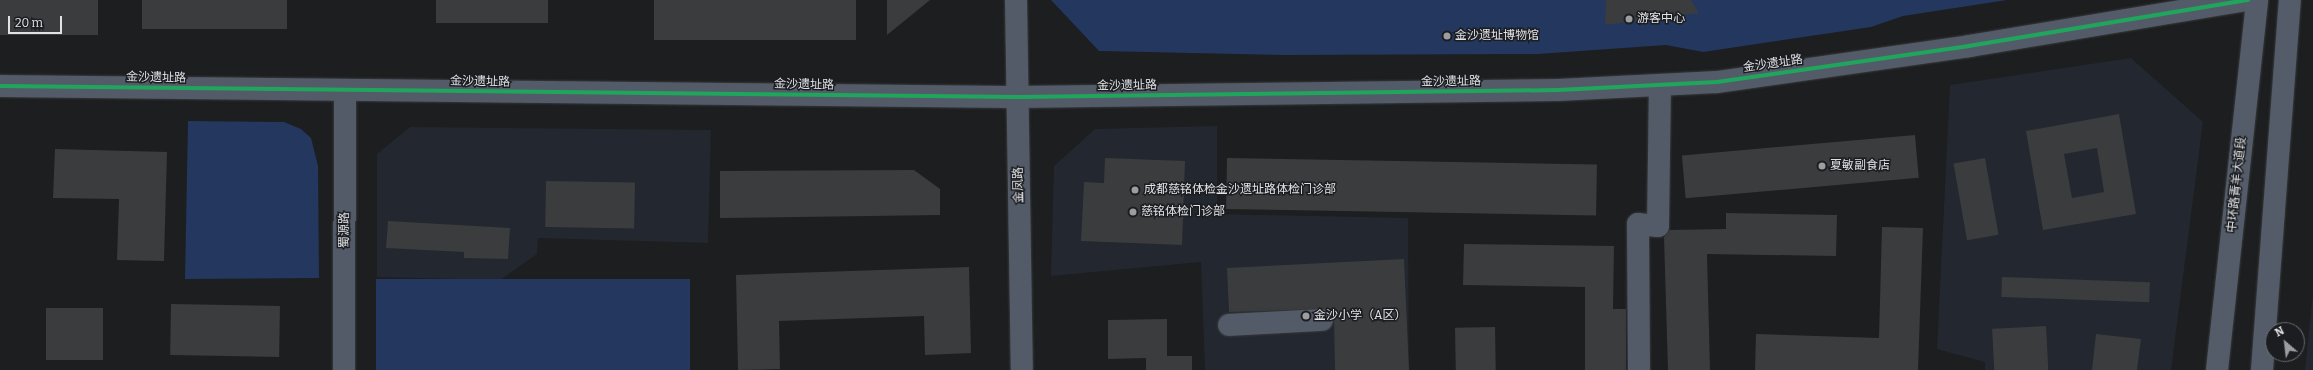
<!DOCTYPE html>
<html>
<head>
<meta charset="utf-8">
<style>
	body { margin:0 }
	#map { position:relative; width:2313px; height:370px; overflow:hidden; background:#1c1e20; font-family:Bitter,"Noto Sans SC",serif }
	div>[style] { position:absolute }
	.built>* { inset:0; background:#23272f }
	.green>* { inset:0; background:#23375f; transform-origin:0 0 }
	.building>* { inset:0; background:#3a3c3e; transform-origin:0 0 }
	.roads { filter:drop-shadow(0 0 1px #38393b) drop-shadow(0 0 1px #38393b) }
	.minor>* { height:22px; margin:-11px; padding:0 11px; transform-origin:11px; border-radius:11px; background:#545b68 }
	.major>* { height:22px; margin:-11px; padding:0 11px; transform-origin:11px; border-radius:11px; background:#545c6a }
	.cycleway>* { height:4px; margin:-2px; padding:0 2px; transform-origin:2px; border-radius:2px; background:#20a55d }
	.dots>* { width:11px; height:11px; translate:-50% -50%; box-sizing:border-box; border:2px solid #1b1d21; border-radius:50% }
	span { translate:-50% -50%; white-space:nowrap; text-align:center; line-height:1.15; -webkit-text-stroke:3px #1b1d21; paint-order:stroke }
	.poi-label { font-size:12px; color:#e0e2e5 }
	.left { translate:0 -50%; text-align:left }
	.street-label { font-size:12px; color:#e0e2e5 }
	.north { position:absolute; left:2265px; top:322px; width:40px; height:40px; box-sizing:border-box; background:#1b1d21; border:1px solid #6a6c6f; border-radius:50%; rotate:332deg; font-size:11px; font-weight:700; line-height:16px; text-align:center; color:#e0e2e5 }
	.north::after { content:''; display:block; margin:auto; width:14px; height:18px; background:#9b9da0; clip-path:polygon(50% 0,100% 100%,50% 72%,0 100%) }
	.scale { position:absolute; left:8px; top:16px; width:54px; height:18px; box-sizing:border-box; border:2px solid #e0e2e5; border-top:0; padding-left:5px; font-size:12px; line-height:14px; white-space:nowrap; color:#e0e2e5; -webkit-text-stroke:3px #1b1d21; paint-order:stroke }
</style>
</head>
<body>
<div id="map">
	<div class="built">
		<i style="clip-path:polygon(2131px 58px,2203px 122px,2171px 370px,1985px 370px,1985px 362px,1937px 349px,1950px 85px)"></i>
		<i style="clip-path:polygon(1217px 126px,1217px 214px,1408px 218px,1409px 370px,1205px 370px,1201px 262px,1051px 276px,1054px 166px,1095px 129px)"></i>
		<i style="clip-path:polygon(410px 127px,711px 130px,708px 243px,538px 238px,537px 254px,500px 280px,377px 277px,377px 154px)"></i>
		<i style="clip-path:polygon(2313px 294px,2313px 370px,2305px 370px)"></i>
	</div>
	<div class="green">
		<i style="clip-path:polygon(1051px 0,2007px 0,1903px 16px,1871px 27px,1703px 52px,1666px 45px,1538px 54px,1284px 55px,1099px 51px)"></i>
		<i style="clip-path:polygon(188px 121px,284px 122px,301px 129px,311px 138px,318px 166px,319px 278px,185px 279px)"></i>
		<i style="left:376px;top:279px;width:314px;height:91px"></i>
	</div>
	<div class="building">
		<i style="left:0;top:0;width:98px;height:35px"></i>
		<i style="left:142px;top:0;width:145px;height:29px"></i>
		<i style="left:436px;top:0;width:112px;height:23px"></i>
		<i style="left:654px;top:0;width:202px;height:40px"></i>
		<i style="clip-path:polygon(887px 0,930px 0,887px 35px)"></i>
		<i style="clip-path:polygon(1606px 0,1691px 0,1699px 13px,1605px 25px)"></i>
		<i style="clip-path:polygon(evenodd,2119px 114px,2136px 214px,2043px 230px,2026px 131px,2119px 114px,2097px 148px,2104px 192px,2072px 198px,2064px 154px,2097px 148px)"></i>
		<i style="left:1915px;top:135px;width:43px;height:234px;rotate:85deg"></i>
		<i style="clip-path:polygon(55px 149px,167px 152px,164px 261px,117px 260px,119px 199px,53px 198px)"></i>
		<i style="clip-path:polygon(1105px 158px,1185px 161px,1182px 245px,1081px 241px,1084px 182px,1104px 183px)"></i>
		<i style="left:1227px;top:158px;width:370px;height:51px;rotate:1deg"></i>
		<i style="left:1985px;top:158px;width:78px;height:32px;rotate:80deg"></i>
		<i style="clip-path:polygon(914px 170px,940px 189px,940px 215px,720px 218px,720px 171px)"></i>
		<i style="left:546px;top:181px;width:89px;height:46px;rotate:1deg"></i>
		<i style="clip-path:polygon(1726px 213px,1837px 215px,1836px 256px,1707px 254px,1710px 370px,1668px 370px,1664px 237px,1669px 230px,1726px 229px)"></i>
		<i style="clip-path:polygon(388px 221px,510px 228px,508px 259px,464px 258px,464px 252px,386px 248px)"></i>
		<i style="clip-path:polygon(1882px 227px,1923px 228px,1918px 370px,1755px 370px,1756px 334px,1879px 338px)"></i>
		<i style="clip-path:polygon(1464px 244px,1614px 246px,1613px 309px,1626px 309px,1626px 370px,1585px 370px,1585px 287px,1463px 285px)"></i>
		<i style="clip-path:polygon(1404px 259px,1409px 370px,1335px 370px,1334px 319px,1332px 312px,1327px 309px,1229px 312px,1227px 268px)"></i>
		<i style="clip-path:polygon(969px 267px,971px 353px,925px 355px,924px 316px,779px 321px,780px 369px,738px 370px,736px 275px)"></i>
		<i style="left:2002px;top:277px;width:148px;height:20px;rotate:2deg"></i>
		<i style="left:171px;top:304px;width:109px;height:51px;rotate:1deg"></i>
		<i style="left:46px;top:308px;width:57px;height:52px"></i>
		<i style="clip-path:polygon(1167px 319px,1167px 356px,1192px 356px,1192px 370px,1146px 370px,1146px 358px,1108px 359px,1108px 320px)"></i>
		<i style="left:2046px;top:326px;width:44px;height:54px;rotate:87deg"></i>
		<i style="left:1495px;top:327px;width:43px;height:40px;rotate:89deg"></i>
		<i style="clip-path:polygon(2096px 334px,2141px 339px,2137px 370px,2092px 370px)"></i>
	</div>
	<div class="roads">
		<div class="minor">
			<i style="left:1016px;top:0;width:370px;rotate:89.1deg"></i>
			<i style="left:0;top:86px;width:1018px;rotate:0.62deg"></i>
			<i style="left:1018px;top:97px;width:540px;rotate:-0.74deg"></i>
			<i style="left:1558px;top:90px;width:159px;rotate:-2.9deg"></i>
			<i style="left:1717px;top:82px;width:255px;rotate:-8.1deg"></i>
			<i style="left:1969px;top:46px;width:283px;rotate:-9.4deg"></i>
			<i style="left:1229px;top:325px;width:93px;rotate:-3.1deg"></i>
			<i style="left:344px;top:370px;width:279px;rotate:-89.8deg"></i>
			<i style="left:1639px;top:370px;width:146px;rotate:-90.4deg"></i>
			<i style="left:1638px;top:224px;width:20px;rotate:6deg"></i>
			<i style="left:1658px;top:226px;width:141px;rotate:-89.2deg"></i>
		</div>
		<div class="major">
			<i style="left:2217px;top:370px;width:372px;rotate:-83.8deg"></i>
			<i style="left:2262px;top:370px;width:371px;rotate:-85.7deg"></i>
		</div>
	</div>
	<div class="cycleway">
		<i style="left:0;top:86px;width:1018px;rotate:0.62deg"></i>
		<i style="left:1018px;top:97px;width:540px;rotate:-0.74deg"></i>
		<i style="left:1558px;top:90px;width:159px;rotate:-2.9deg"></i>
		<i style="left:1717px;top:82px;width:255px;rotate:-8.1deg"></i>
		<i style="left:1969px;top:46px;width:283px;rotate:-9.4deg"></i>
	</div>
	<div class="dots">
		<i style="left:1629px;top:19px;background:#9b9da0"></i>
		<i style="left:1447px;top:36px;background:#9b9da0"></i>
		<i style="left:1822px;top:166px;background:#9b9da0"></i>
		<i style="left:1135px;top:190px;background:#9b9da0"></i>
		<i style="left:1133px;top:212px;background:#9b9da0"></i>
		<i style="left:1306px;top:316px;background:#9b9da0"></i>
	</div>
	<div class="poi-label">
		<span class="left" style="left:1637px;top:19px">游客中心</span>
		<span class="left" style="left:1455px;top:36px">金沙遗址博物馆</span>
		<span class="left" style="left:1830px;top:166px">夏敏副食店</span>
		<span class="left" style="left:1144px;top:190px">成都慈铭体检金沙遗址路体检门诊部</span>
		<span class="left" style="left:1141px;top:212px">慈铭体检门诊部</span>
		<span class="left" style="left:1314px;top:316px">金沙小学（A区）</span>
	</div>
	<div class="street-label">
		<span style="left:1773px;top:64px;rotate:-8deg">金沙遗址路</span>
		<span style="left:156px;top:78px;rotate:1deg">金沙遗址路</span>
		<span style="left:480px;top:82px;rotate:1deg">金沙遗址路</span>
		<span style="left:1451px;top:82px;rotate:-1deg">金沙遗址路</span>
		<span style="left:804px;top:85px;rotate:1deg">金沙遗址路</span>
		<span style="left:1127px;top:86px;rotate:-1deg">金沙遗址路</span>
		<span style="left:1019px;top:185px;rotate:-91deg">金凤路</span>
		<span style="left:2237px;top:185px;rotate:-84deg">中环路青羊大道段</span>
		<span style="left:345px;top:230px;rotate:-90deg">蜀源路</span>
	</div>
	<div class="north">N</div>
	<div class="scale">20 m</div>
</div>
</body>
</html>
